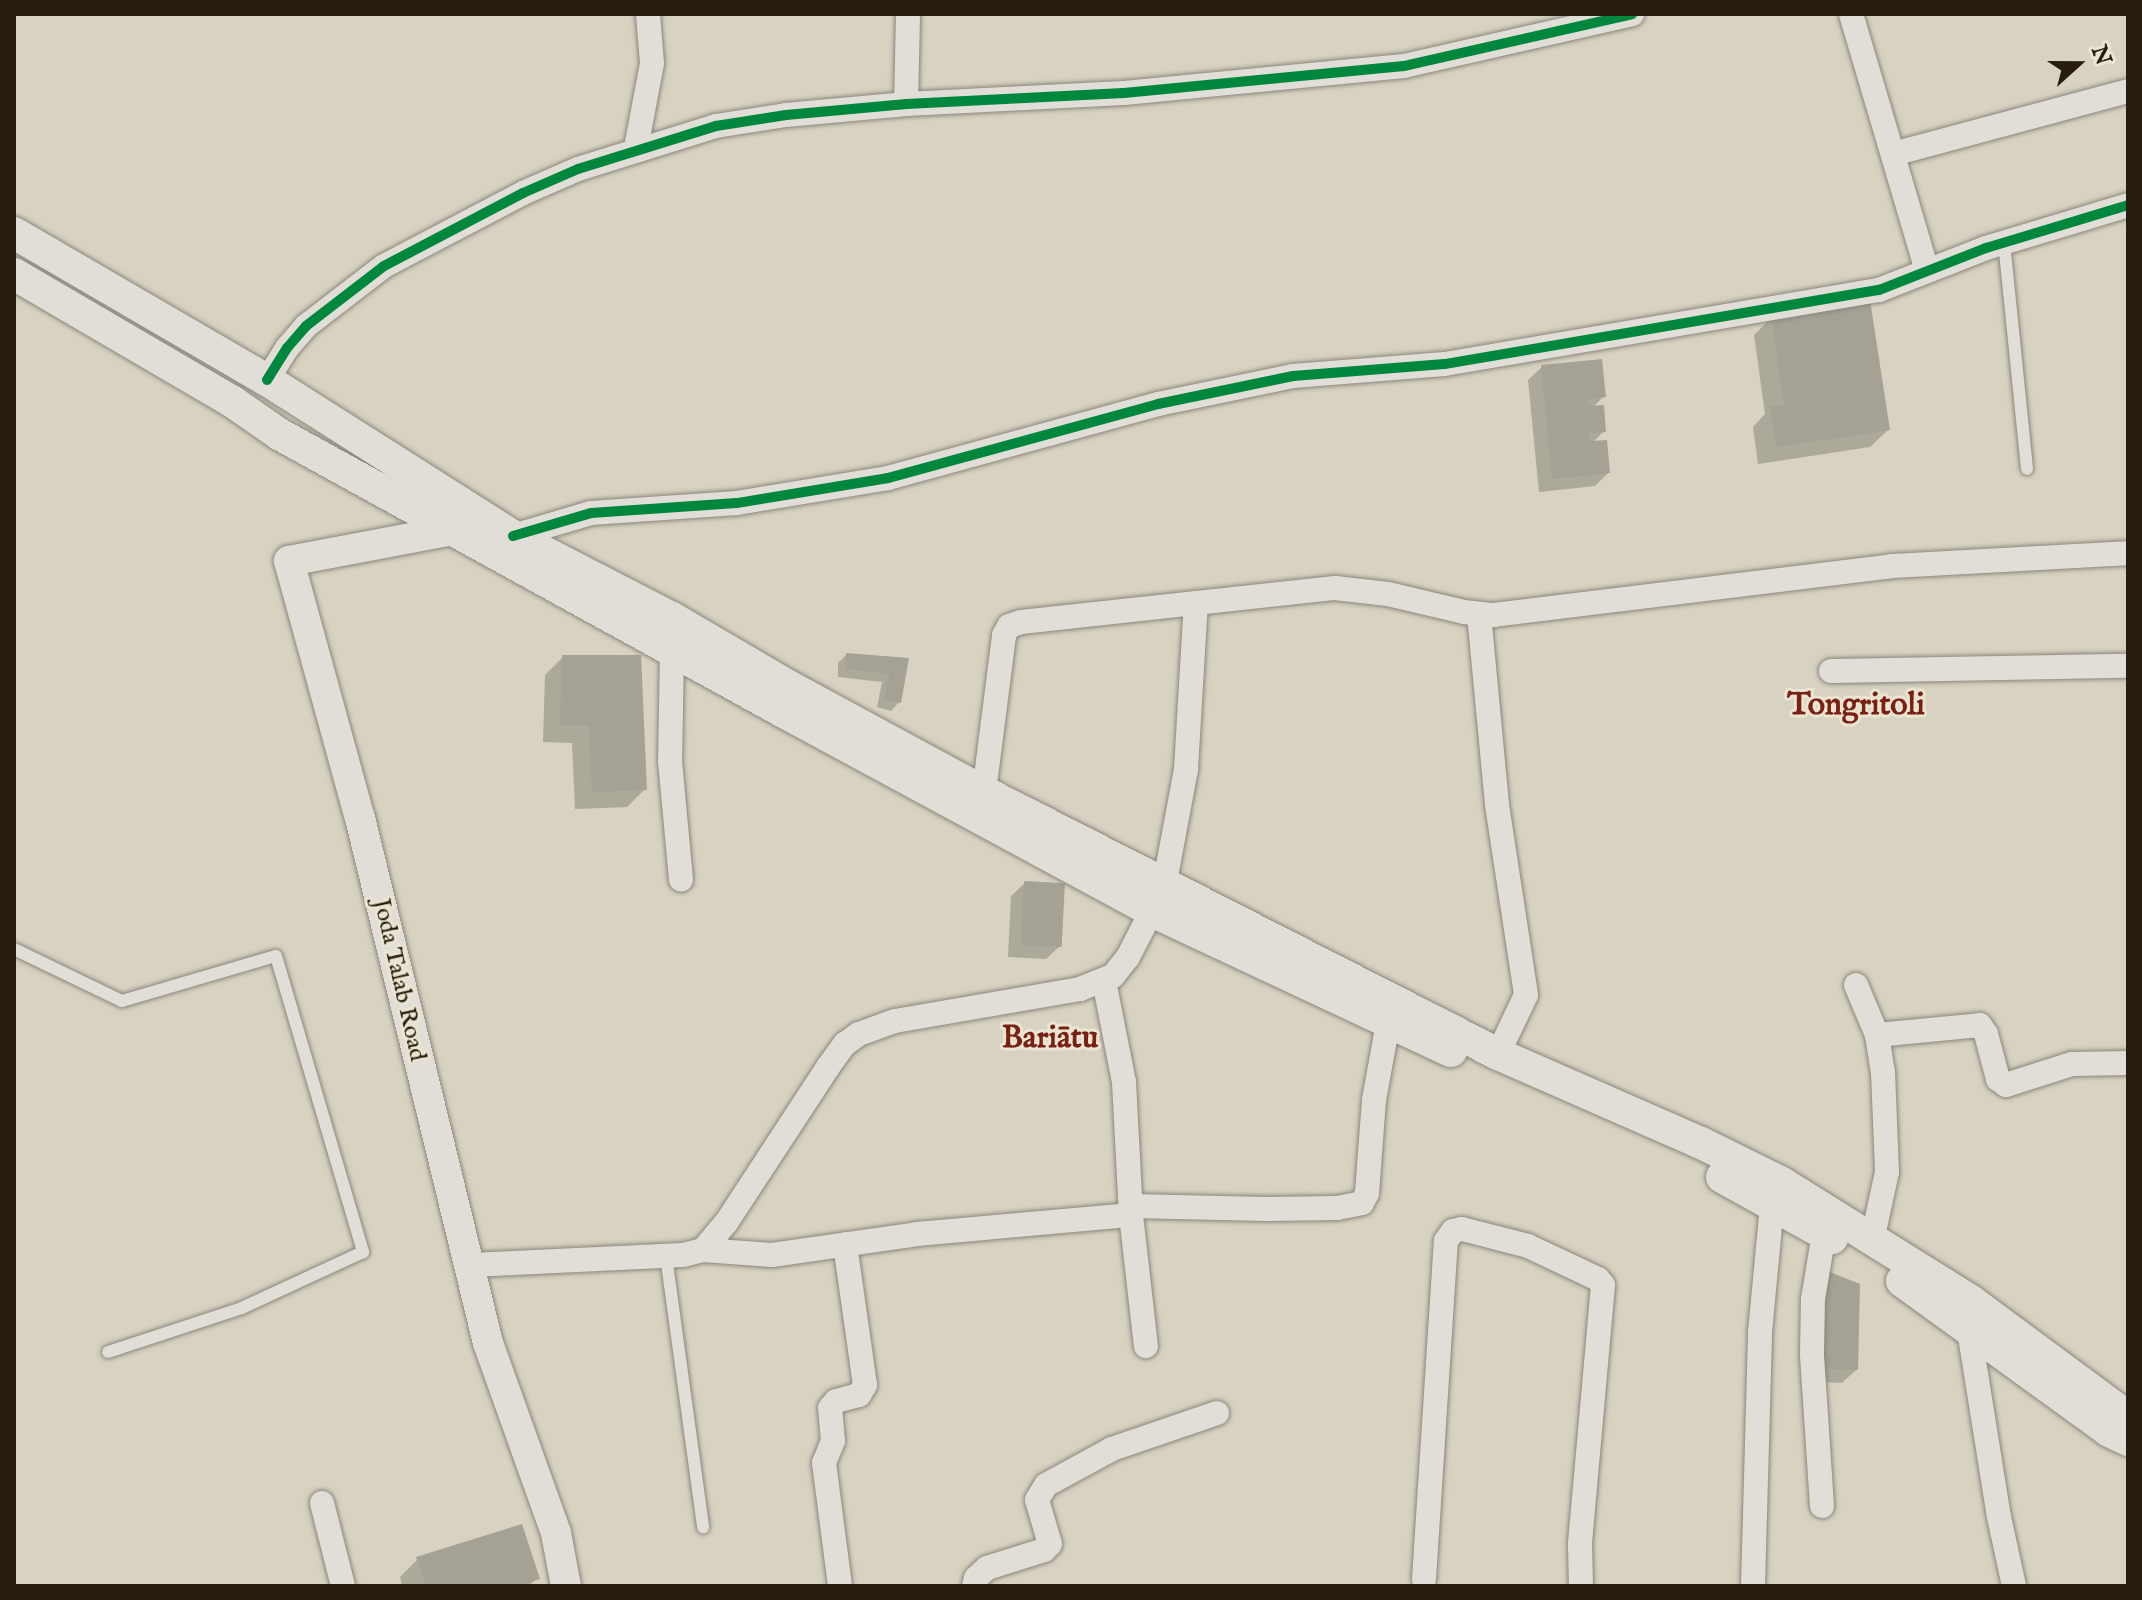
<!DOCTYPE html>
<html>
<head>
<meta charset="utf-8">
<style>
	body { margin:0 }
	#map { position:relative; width:2142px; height:1600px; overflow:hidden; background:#d7d2c1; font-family:"IM FELL English",serif }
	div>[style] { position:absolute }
	.shadow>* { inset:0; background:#0003 }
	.building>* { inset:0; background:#a5a195; transform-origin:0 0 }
	.roads { filter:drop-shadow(0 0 2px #8b867b) drop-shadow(0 0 2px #8b867b) }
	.service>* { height:12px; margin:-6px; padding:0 6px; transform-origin:6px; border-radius:6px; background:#e0ded6 }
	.minor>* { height:24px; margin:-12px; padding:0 12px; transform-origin:12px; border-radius:12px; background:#e0ded6 }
	.tertiary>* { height:30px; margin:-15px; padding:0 15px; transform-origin:15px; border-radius:15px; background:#e0ded6 }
	.secondary>* { height:32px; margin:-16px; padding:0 16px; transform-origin:16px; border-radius:16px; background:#e0ded6 }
	.cycleway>* { height:10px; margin:-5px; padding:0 5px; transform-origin:5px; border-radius:5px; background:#00873e }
	span { translate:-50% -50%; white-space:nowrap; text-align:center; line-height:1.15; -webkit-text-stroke:6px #eae4d2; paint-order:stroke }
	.street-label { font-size:24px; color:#271c0d }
	.district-label { font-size:32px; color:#7a1f14; font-weight:700 }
	.frame { position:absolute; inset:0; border:16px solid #271c0d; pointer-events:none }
	.north { position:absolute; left:2038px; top:24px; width:80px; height:80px; -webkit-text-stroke:6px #eae4d2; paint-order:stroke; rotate:69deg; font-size:22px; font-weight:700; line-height:32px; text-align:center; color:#271c0d }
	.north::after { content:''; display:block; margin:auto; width:28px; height:36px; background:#271c0d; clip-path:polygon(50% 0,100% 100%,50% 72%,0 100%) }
</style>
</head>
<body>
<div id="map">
	<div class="shadow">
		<i style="clip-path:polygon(1772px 317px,1888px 430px,1870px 447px,1758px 464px,1753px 427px,1765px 414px,1754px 335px)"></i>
		<i style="clip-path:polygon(1542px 367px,1604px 396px,1592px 408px,1604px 431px,1592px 443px,1608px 473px,1595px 486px,1539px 492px,1528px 380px)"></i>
		<i style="clip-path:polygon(846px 655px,907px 659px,899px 702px,891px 711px,877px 707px,882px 682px,838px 677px,838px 663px)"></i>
		<i style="clip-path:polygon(563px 657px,644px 790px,627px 807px,575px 809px,572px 743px,543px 742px,545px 675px)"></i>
		<i style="clip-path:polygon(1025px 883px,1060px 946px,1046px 959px,1008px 957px,1011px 896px)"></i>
		<i style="clip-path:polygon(1808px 1283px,1856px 1370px,1842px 1383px,1803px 1381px)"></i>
		<i style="clip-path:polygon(418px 1559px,537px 1578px,529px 1586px,402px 1586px,400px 1577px)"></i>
	</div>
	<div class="building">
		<i style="clip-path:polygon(1870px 300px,1890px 430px,1776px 447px,1770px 407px,1784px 405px,1771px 315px)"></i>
		<i style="clip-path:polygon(1602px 359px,1606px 397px,1588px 399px,1589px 406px,1604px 405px,1606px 432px,1589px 434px,1589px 441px,1607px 440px,1610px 473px,1552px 479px,1541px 365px)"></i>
		<i style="clip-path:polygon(846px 653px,909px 658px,901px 703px,884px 699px,889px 674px,846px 669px)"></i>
		<i style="clip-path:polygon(562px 655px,641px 655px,647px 790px,592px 792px,589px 726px,560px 725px)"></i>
		<i style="left:1024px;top:881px;width:41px;height:64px;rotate:3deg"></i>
		<i style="clip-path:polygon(1820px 1268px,1860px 1284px,1858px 1370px,1815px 1368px)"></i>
		<i style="clip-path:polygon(522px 1524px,540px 1579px,517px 1586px,426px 1586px,416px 1557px)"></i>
	</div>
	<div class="roads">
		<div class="service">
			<i style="left:2004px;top:242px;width:228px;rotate:84.2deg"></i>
			<i style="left:14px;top:949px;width:120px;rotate:25.7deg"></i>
			<i style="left:122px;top:1001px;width:160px;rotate:-16.3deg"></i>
			<i style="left:276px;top:956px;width:309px;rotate:73.6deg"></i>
			<i style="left:363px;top:1252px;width:133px;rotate:155.2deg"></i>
			<i style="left:242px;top:1308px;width:141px;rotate:161.8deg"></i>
			<i style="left:666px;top:1256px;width:274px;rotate:82.2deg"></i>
		</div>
		<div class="minor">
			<i style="left:1851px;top:14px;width:268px;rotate:73.5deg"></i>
			<i style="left:906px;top:104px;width:90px;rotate:-88.7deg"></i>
			<i style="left:636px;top:148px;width:86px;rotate:-79.3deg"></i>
			<i style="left:652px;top:63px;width:49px;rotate:-94.7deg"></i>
			<i style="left:1893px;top:154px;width:243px;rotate:-15deg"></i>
			<i style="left:267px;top:380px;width:38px;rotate:-58deg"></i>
			<i style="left:287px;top:348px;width:29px;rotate:-49deg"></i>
			<i style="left:306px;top:326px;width:98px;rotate:-37.6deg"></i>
			<i style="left:384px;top:266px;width:157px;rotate:-27.7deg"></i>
			<i style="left:523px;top:193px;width:60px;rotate:-23.6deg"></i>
			<i style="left:578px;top:169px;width:145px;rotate:-17.3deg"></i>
			<i style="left:716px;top:126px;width:71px;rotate:-8.9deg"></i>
			<i style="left:786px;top:115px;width:121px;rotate:-5.2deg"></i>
			<i style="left:906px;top:104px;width:218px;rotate:-2.9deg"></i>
			<i style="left:1124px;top:93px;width:281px;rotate:-5.5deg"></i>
			<i style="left:1404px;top:66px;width:234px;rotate:-12.8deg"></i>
			<i style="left:513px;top:536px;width:81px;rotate:-16.4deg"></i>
			<i style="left:591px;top:513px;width:146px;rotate:-3.9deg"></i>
			<i style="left:737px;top:503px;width:153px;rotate:-9.4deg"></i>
			<i style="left:888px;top:478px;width:280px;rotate:-15.3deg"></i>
			<i style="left:1158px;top:404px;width:138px;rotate:-11.7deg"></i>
			<i style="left:1293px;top:376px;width:152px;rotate:-4.5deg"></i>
			<i style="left:1445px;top:364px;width:440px;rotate:-9.7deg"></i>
			<i style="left:1879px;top:290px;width:115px;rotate:-21.4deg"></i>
			<i style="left:1986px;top:248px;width:148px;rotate:-16.8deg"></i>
			<i style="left:1479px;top:614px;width:192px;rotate:84.6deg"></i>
			<i style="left:1497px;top:805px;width:192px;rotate:81.3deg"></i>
			<i style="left:1526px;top:995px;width:65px;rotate:115.4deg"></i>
			<i style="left:672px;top:651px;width:110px;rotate:91deg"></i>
			<i style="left:670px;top:761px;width:119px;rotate:84.7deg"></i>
			<i style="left:1831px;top:671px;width:297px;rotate:-1deg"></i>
			<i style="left:984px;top:792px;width:158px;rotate:-82.7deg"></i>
			<i style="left:1004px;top:635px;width:10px;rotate:-61deg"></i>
			<i style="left:1009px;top:626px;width:13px;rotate:-18deg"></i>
			<i style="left:1021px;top:622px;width:316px;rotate:-6.2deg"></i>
			<i style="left:1335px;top:588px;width:53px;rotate:6.5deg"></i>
			<i style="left:1388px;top:594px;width:78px;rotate:13.3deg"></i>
			<i style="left:1464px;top:612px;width:30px;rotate:6deg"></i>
			<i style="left:1494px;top:615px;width:400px;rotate:-7deg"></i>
			<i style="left:1891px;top:566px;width:237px;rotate:-3.1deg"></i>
			<i style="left:1104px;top:981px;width:103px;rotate:78.8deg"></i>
			<i style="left:1124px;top:1082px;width:133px;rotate:87deg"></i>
			<i style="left:1131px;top:1215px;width:132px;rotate:83.5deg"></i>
			<i style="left:1856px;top:985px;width:54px;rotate:67.2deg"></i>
			<i style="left:1877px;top:1035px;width:37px;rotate:81deg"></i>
			<i style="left:1883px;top:1072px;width:100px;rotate:87.7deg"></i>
			<i style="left:1887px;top:1172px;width:71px;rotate:102.3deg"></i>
			<i style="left:1877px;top:1035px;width:103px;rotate:-5.5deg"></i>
			<i style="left:1980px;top:1025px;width:11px;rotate:56deg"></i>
			<i style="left:1986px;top:1034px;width:47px;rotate:75.1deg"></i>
			<i style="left:1998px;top:1079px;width:10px;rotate:37deg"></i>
			<i style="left:2006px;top:1085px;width:69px;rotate:-17.7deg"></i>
			<i style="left:2072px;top:1064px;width:56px;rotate:-1deg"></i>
			<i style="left:1131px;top:1206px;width:136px;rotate:1.3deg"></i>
			<i style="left:1267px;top:1209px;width:70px;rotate:-0.8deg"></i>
			<i style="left:1337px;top:1208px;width:25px;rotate:-11deg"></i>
			<i style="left:1362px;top:1203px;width:11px;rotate:-63deg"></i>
			<i style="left:1367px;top:1193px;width:93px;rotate:-85.7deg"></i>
			<i style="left:1374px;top:1100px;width:78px;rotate:-79.7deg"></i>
			<i style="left:703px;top:1250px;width:69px;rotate:4.1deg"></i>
			<i style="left:772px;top:1255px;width:147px;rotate:-8.2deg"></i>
			<i style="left:917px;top:1234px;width:215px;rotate:-5.1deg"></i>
			<i style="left:471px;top:1265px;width:212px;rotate:-2.7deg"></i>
			<i style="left:683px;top:1255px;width:21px;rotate:-14deg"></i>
			<i style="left:703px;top:1250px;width:35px;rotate:-50deg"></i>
			<i style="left:726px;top:1223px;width:186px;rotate:-56.8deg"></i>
			<i style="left:828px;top:1067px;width:29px;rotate:-54deg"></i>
			<i style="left:845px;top:1044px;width:17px;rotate:-36deg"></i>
			<i style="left:859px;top:1034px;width:38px;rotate:-20deg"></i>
			<i style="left:895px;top:1021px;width:188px;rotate:-9.8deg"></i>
			<i style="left:1080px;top:989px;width:35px;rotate:-22deg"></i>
			<i style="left:1113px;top:976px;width:24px;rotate:-52deg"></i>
			<i style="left:1128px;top:957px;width:79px;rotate:-62.8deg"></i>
			<i style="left:1164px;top:887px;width:120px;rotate:-79.4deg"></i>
			<i style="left:1186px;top:769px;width:166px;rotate:-86.6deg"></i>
			<i style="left:1969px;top:1330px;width:189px;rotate:80.9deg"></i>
			<i style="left:1999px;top:1517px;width:71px;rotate:77.7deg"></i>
			<i style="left:322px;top:1503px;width:86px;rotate:75.8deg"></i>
			<i style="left:1822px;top:1506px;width:152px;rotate:-93.8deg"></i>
			<i style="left:1812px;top:1354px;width:55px;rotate:-89deg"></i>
			<i style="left:1813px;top:1299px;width:67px;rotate:-80.5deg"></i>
			<i style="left:1424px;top:1579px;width:339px;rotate:-86.3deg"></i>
			<i style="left:1446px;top:1241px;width:12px;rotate:-55deg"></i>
			<i style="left:1453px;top:1231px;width:9px;rotate:-13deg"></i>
			<i style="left:1462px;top:1229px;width:68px;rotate:14.4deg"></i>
			<i style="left:1528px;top:1246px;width:77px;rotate:25.2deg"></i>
			<i style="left:1598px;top:1279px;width:8px;rotate:50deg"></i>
			<i style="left:1603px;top:1285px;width:261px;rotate:95.1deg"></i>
			<i style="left:1580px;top:1545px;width:41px;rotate:88.6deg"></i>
			<i style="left:840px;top:1586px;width:124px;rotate:-97.4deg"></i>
			<i style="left:824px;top:1463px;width:24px;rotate:-68deg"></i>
			<i style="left:833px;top:1441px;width:33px;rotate:-95deg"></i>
			<i style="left:830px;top:1408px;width:9px;rotate:-49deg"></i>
			<i style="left:836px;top:1401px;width:24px;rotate:-15deg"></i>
			<i style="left:859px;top:1395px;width:12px;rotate:-59deg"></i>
			<i style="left:865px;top:1385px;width:142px;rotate:-98.1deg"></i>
			<i style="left:974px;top:1586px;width:8px;rotate:-76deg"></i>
			<i style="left:976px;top:1578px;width:15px;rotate:-42deg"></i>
			<i style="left:987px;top:1568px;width:60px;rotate:-17.5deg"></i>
			<i style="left:1044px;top:1550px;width:8px;rotate:-45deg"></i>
			<i style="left:1050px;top:1544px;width:46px;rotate:-106.5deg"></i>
			<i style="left:1037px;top:1500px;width:17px;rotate:-59deg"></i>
			<i style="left:1046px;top:1485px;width:75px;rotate:-28.6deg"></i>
			<i style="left:1112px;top:1449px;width:111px;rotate:-18.9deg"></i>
			<i style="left:1753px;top:1586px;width:254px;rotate:-88.4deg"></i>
			<i style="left:1760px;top:1332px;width:129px;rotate:-84.6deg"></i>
		</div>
		<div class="tertiary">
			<i style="left:465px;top:521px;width:15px;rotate:143deg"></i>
			<i style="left:453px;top:530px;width:167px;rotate:169.3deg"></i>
			<i style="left:289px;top:561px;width:267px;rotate:74.6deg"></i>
			<i style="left:360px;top:818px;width:540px;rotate:76.3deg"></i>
			<i style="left:488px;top:1343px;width:202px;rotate:70.3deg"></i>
			<i style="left:556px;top:1533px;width:54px;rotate:79.3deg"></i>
		</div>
		<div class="secondary">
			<i style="left:14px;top:233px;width:293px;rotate:30.2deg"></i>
			<i style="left:267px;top:380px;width:291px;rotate:32.4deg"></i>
			<i style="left:513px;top:536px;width:179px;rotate:27.3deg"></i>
			<i style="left:672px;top:618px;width:137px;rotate:30.3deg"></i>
			<i style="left:790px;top:687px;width:221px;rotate:28.4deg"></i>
			<i style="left:984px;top:792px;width:577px;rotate:27.01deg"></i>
			<i style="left:1498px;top:1054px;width:222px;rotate:23.7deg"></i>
			<i style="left:1701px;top:1143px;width:90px;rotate:26.3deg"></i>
			<i style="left:1782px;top:1183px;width:223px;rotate:32deg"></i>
			<i style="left:1971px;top:1301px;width:195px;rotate:36.5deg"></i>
			<i style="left:14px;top:274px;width:254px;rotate:30.3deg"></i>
			<i style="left:233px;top:402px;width:56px;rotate:34.8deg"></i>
			<i style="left:279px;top:434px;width:574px;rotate:28.84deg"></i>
			<i style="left:782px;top:711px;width:423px;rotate:28.4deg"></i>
			<i style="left:1154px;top:912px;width:328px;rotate:25.1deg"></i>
			<i style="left:1722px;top:1177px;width:126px;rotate:29deg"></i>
			<i style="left:1902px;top:1281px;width:256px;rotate:35.9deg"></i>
			<i style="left:2109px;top:1431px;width:21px;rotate:25deg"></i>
		</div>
	</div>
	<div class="cycleway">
		<i style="left:267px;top:380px;width:38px;rotate:-58deg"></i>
		<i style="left:287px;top:348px;width:29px;rotate:-49deg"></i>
		<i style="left:306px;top:326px;width:98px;rotate:-37.6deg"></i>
		<i style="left:384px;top:266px;width:157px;rotate:-27.7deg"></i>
		<i style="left:523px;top:193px;width:60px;rotate:-23.6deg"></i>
		<i style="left:578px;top:169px;width:145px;rotate:-17.3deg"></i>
		<i style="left:716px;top:126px;width:71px;rotate:-8.9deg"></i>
		<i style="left:786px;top:115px;width:121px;rotate:-5.2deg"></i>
		<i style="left:906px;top:104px;width:218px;rotate:-2.9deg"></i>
		<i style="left:1124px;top:93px;width:281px;rotate:-5.5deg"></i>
		<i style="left:1404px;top:66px;width:234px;rotate:-12.8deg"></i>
		<i style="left:513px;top:536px;width:81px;rotate:-16.4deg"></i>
		<i style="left:591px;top:513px;width:146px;rotate:-3.9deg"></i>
		<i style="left:737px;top:503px;width:153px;rotate:-9.4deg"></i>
		<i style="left:888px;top:478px;width:280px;rotate:-15.3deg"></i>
		<i style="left:1158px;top:404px;width:138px;rotate:-11.7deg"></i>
		<i style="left:1293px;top:376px;width:152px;rotate:-4.5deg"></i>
		<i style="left:1445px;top:364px;width:440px;rotate:-9.7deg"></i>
		<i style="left:1879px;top:290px;width:115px;rotate:-21.4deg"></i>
		<i style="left:1986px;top:248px;width:148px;rotate:-16.8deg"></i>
	</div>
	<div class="street-label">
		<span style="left:399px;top:980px;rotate:77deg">Joda Talab Road</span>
	</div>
	<div class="district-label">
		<span style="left:1856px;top:706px">Tongritoli</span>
		<span style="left:1050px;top:1039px">Bariātu</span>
	</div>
	<div class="frame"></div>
	<div class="north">N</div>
</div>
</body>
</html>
